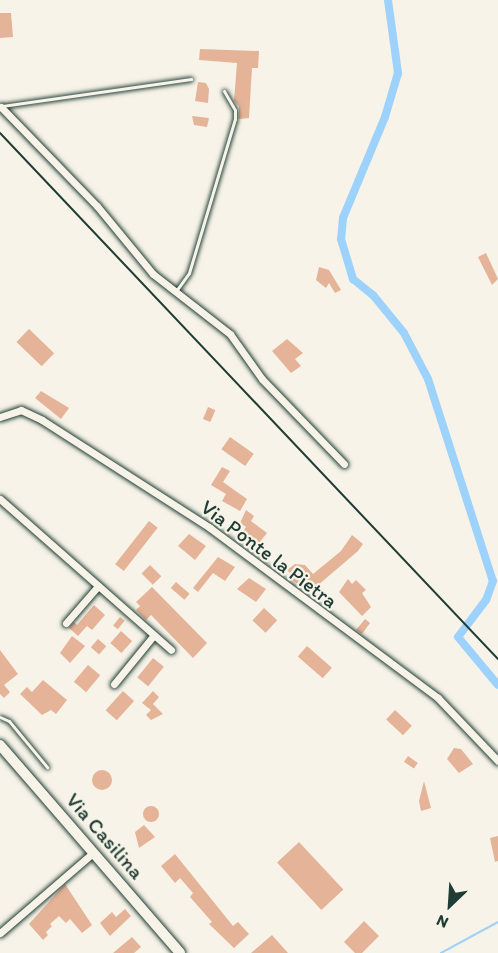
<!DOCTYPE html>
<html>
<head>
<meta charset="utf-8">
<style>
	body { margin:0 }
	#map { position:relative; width:498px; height:953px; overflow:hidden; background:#f7f3e8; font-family:Itim,sans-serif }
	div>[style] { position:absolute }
	.stream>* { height:2px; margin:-1px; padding:0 1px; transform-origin:1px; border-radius:1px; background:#9cd2fb }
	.canal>* { height:8px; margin:-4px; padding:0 4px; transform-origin:4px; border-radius:4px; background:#9cd2fb }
	.building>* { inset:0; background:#e5b397; transform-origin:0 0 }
	.round { border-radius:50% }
	.roads { filter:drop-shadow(0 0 2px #1f3d34) drop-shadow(0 0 2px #1f3d34) }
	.lane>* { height:3px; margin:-1.5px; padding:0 1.5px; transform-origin:1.5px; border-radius:1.5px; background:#f7f3e8 }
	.street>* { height:7px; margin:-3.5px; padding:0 3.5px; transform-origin:3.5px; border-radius:3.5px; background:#f7f3e8 }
	.primary>* { height:10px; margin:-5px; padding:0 5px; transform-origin:5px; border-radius:5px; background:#f7f3e8 }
	.rail>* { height:2px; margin:-1px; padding:0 1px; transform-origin:1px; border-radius:1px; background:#1f3d34 }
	span { translate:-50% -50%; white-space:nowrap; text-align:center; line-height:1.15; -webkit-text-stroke:4.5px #f7f3e8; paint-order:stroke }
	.street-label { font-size:21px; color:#1f3d34 }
	.north { position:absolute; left:420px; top:875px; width:60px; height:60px; -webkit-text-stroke:4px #f7f3e8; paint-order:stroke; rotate:205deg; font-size:16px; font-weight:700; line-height:24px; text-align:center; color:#1f3d34 }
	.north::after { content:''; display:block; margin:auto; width:21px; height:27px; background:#1f3d34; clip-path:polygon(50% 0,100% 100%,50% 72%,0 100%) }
</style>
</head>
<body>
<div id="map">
	<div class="stream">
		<i style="left:441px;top:953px;width:65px;rotate:-28.5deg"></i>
	</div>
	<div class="canal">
		<i style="left:388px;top:0;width:74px;rotate:82.2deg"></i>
		<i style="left:398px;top:73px;width:46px;rotate:106.5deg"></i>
		<i style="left:385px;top:117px;width:109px;rotate:112.6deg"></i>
		<i style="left:343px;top:218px;width:21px;rotate:95deg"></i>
		<i style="left:341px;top:239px;width:42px;rotate:73.3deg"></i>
		<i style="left:353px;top:279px;width:26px;rotate:39deg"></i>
		<i style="left:373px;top:295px;width:49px;rotate:50.8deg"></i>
		<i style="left:404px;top:333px;width:52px;rotate:62.4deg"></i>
		<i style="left:428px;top:379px;width:212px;rotate:72.2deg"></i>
		<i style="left:493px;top:581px;width:20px;rotate:110deg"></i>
		<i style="left:486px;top:600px;width:46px;rotate:127.1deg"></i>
		<i style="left:458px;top:637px;width:62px;rotate:50.2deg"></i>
	</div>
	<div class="building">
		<i style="clip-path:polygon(0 13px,11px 13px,13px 37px,0 38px)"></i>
		<i style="clip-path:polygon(200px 49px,259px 51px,258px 68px,252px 68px,249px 118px,239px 119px,239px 106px,234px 101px,237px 63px,199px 60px)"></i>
		<i style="clip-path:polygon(198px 82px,206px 83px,209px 89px,208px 103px,195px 101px)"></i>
		<i style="clip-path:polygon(192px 116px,209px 118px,207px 127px,194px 125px)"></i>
		<i style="clip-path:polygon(486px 253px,498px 279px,492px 285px,478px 257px)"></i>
		<i style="clip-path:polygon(319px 267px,329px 270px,341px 290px,335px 293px,329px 283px,326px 288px,316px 280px)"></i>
		<i style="left:29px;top:329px;width:35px;height:18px;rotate:44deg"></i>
		<i style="clip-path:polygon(287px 339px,303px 353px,295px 359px,301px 366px,291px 373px,272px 351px)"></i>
		<i style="clip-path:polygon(41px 391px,69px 408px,61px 419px,35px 398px)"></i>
		<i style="left:208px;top:407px;width:8px;height:13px;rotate:23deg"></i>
		<i style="left:230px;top:437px;width:29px;height:15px;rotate:35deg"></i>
		<i style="clip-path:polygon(222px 467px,230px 471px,223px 482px,247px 499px,240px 511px,222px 501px,226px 494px,211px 485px)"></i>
		<i style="clip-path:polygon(246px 510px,254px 516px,251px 521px,267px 533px,259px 543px,242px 533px,246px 527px,240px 523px)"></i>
		<i style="left:149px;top:521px;width:11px;height:55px;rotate:38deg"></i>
		<i style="clip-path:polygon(189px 534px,206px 546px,195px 560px,178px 546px)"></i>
		<i style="clip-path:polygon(352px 535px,363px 544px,358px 551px,310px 592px,289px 578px,292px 575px,287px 570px,295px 564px,305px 565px,313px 574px,341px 551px)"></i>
		<i style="clip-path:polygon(218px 557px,235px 567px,225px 581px,213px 573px,198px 592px,193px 588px)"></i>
		<i style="left:150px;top:565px;width:16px;height:12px;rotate:45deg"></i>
		<i style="clip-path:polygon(249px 578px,266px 589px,256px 602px,237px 589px)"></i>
		<i style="clip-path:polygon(348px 579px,352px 584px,356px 580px,366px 590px,362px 593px,371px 607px,362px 616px,339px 592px)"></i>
		<i style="left:176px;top:582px;width:18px;height:8px;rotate:41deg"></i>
		<i style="clip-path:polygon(152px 587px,207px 643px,193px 658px,151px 615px,146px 620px,136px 610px,140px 606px,136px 602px)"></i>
		<i style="clip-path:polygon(94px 605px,105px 615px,92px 630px,87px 626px,78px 636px,69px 628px,74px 622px,77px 625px)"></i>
		<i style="left:264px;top:608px;width:18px;height:17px;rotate:43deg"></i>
		<i style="left:120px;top:617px;width:6px;height:11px;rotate:39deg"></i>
		<i style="clip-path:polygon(365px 619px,370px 623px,362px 634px,356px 630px)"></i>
		<i style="left:121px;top:631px;width:15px;height:16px;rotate:42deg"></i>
		<i style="clip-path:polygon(72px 636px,85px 646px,70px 663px,60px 653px)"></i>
		<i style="left:98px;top:639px;width:11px;height:11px;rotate:41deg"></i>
		<i style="left:307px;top:646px;width:33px;height:14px;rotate:41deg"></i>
		<i style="clip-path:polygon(0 650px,18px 674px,4px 685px,10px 692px,4px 698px,0 694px)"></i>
		<i style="left:153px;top:658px;width:14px;height:25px;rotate:39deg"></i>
		<i style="left:88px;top:665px;width:16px;height:22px;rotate:40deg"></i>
		<i style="clip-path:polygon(43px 680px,67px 700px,56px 714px,51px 710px,42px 715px,20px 694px,27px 687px,32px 692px)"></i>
		<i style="left:123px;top:691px;width:15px;height:26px;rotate:42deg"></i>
		<i style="clip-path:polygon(153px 691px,159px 697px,153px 704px,163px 714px,151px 720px,146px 715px,151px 710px,142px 703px)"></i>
		<i style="left:395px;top:710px;width:23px;height:13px;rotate:43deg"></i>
		<i style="clip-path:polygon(454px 748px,461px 749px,473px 764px,459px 773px,447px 759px)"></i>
		<i style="left:408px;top:756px;width:12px;height:7px;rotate:35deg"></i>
		<i class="round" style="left:92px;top:770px;width:20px;height:20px"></i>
		<i style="clip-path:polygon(424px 781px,431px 808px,421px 811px,419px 801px)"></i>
		<i class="round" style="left:143px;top:806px;width:16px;height:16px"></i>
		<i style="clip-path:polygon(144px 825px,155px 837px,139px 848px,135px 832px)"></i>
		<i style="clip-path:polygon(498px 836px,498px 861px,495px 862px,490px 838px)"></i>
		<i style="left:299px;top:842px;width:65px;height:30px;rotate:47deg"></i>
		<i style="clip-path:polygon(175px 854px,233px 926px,238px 922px,249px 934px,234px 948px,209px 924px,212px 922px,190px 897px,193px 893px,180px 878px,175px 883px,161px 866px)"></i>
		<i style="clip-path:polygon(65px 884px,92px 925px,82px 933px,70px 919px,66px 923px,59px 916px,50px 924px,52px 926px,46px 932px,48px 935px,43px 940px,29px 924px)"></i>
		<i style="clip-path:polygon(125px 909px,131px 916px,110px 936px,100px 923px,112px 912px,116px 917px)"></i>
		<i style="clip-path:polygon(364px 921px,379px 936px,362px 953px,355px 953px,344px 942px)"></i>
		<i style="clip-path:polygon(272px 935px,288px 953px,251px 953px)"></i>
		<i style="clip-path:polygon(132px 937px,141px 947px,134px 953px,113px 953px)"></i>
	</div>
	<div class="roads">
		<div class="lane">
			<i style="left:2px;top:106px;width:191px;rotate:-8.1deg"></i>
			<i style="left:176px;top:291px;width:22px;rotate:-54deg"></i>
			<i style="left:189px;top:273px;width:161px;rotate:-73.4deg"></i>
			<i style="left:235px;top:119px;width:9px;rotate:-90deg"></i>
			<i style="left:235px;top:110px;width:22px;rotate:-120deg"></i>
			<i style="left:0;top:717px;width:10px;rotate:24deg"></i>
			<i style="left:9px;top:721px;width:60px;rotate:50.4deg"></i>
		</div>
		<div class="street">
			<i style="left:1px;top:107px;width:138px;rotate:45.9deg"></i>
			<i style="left:97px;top:206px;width:88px;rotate:50.5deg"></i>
			<i style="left:153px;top:274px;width:98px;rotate:37.9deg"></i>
			<i style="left:230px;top:334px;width:55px;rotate:54.6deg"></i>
			<i style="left:262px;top:379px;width:118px;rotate:46deg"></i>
			<i style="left:0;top:417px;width:22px;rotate:-18deg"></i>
			<i style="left:21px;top:410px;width:23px;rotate:25deg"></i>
			<i style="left:42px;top:420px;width:200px;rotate:32.7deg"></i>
			<i style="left:210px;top:528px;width:284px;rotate:36.7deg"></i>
			<i style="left:438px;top:698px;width:87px;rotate:46.4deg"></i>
			<i style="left:0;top:499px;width:228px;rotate:41.4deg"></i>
			<i style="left:66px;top:623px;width:49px;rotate:-49.1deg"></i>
			<i style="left:114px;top:684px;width:63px;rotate:-50.8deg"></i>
			<i style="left:0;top:933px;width:124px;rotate:-40.8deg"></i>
		</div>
		<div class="primary">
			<i style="left:0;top:745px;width:275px;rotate:49.1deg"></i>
		</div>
	</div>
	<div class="rail">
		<i style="left:0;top:133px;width:724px;rotate:46.57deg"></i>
	</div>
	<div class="street-label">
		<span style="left:269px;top:554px;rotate:37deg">Via Ponte la Pietra</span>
		<span style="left:105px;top:836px;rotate:49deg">Via Casilina</span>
	</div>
	<div class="north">N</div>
</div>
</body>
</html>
